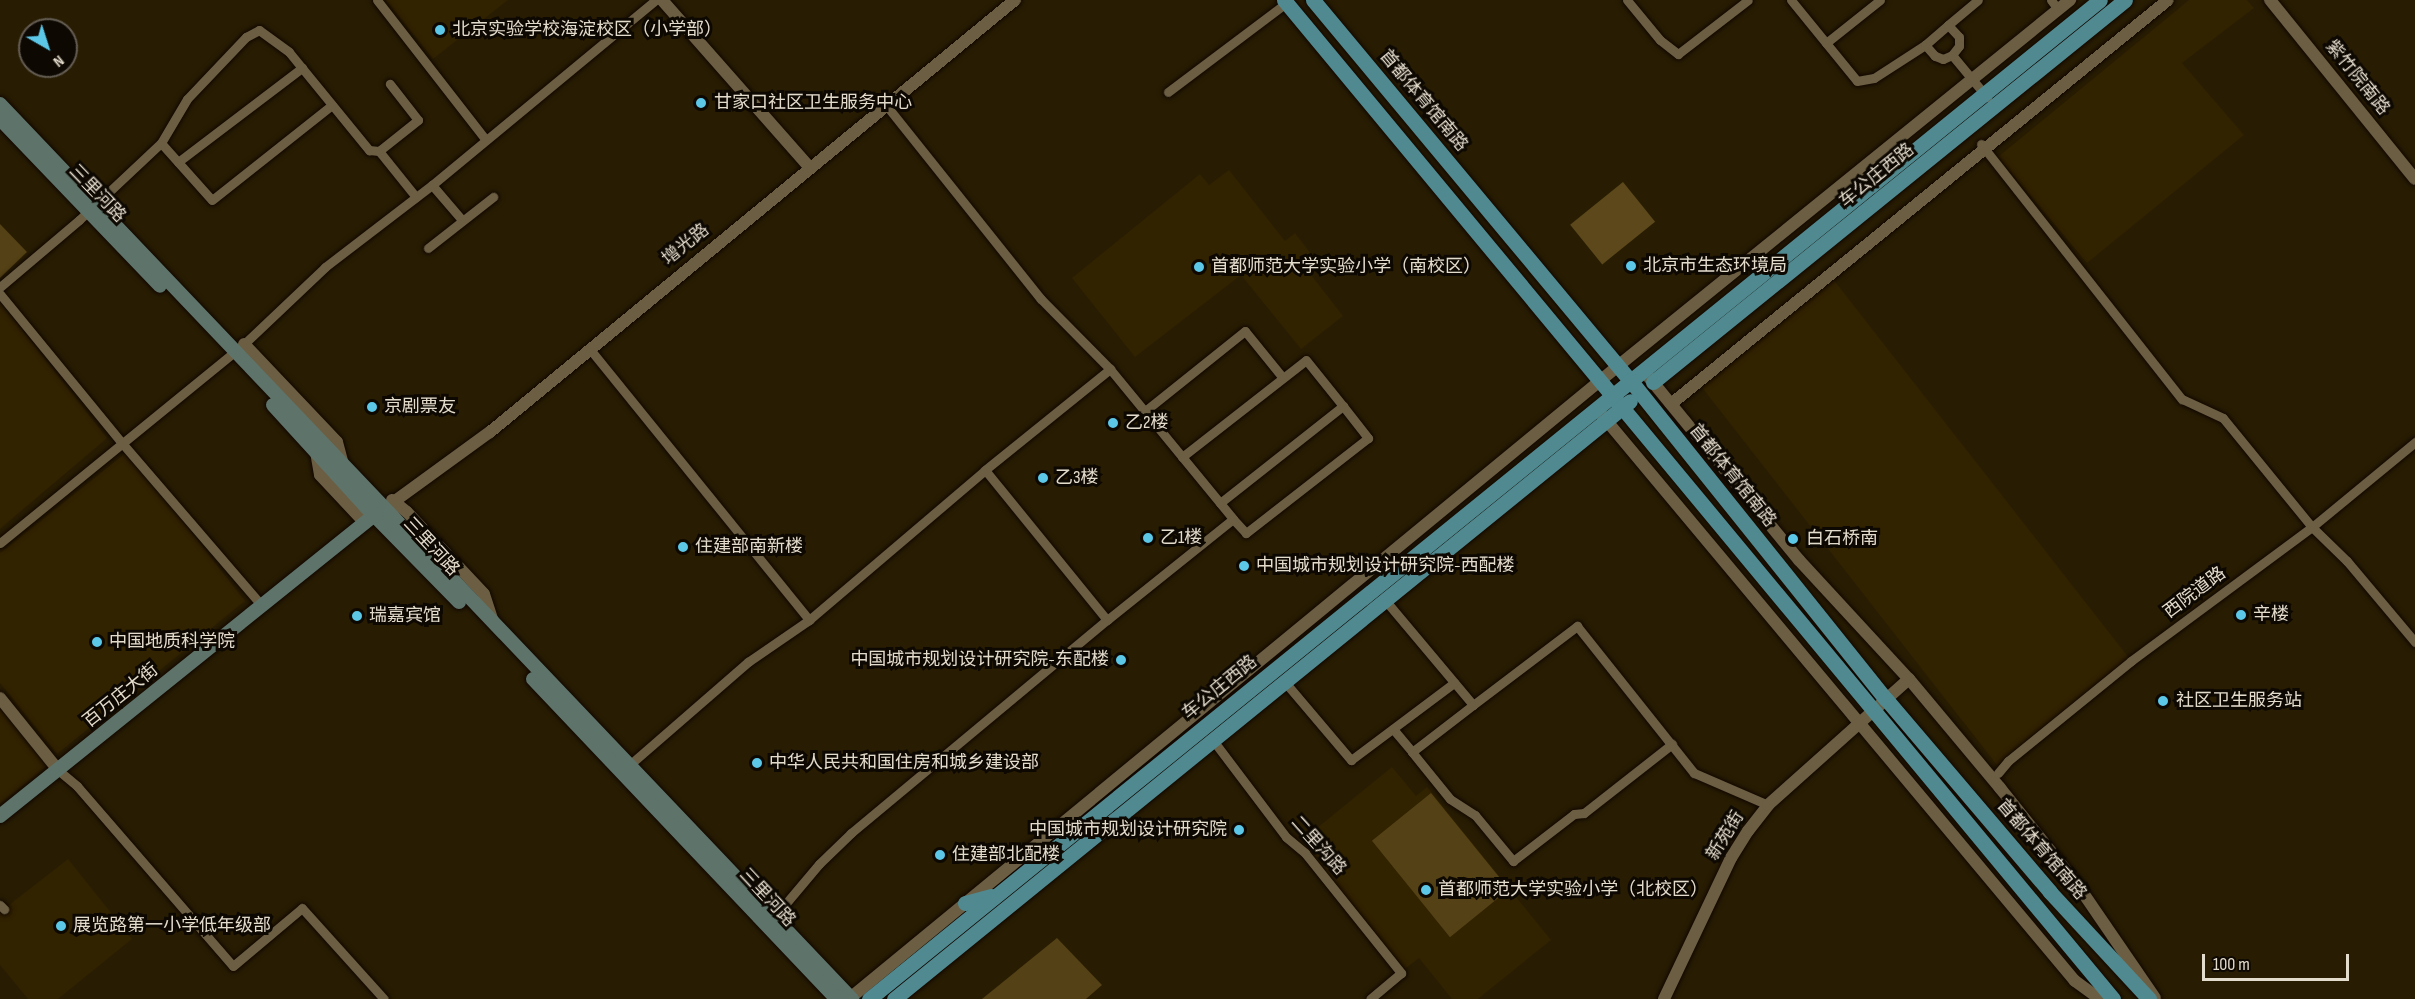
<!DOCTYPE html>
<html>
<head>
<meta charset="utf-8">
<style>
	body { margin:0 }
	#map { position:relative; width:2415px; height:999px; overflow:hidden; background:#281d03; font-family:"Sofia Sans Condensed","Noto Sans SC",sans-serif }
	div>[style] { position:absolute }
	.built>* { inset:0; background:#312200; transform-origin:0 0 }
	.green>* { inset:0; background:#544115; transform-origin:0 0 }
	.forest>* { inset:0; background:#5c481a; transform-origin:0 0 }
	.roads { filter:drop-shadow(0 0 2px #110700) drop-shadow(0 0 2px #110700) }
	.minor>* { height:9px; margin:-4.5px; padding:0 4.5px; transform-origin:4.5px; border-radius:4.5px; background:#6b5e43 }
	.tertiary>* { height:12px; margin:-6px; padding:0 6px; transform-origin:6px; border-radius:6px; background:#6b5e43 }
	.secondary>* { height:14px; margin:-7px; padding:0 7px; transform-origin:7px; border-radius:7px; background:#5e746a }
	.primary>* { height:15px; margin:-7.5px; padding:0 7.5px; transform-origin:7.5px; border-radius:7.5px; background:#508a90 }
	.dots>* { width:16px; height:16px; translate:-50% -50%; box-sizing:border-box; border:3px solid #0d0801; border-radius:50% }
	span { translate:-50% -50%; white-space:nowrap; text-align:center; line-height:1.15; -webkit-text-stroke:6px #0d0801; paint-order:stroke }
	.poi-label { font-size:18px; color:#e3dbcc }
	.left { translate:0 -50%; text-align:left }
	.right { translate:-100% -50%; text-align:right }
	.street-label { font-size:18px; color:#e3dbcc }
	.north { position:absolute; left:18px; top:18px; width:60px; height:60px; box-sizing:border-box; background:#0d0801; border:2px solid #635c52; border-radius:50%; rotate:141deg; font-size:16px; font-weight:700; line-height:24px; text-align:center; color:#e3dbcc }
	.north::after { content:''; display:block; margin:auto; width:21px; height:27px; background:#5cc7e7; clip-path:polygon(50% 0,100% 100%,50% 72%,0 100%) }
	.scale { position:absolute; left:2202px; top:954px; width:147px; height:27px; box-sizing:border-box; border:3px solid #e3dbcc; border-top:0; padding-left:8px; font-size:18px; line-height:21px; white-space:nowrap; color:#e3dbcc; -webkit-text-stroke:4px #0d0801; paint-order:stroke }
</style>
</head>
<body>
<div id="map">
	<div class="built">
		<i style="clip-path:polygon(386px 0,508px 0,433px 59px)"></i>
		<i style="clip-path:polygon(2189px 0,2247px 0,2254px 8px,2182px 63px,2244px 135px,2087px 263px,1998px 157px)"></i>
		<i style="clip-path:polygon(1229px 170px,1285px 241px,1295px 233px,1318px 263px,1308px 271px,1343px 316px,1301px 349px,1241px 275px,1135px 357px,1072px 278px,1200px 174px,1209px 185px)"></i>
		<i style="left:1833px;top:279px;width:484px;height:170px;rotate:52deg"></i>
		<i style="clip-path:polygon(0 302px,107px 438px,0 529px)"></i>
		<i style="clip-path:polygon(128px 451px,245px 601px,57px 754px,0 683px,0 553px)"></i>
		<i style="clip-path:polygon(0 707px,48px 765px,0 804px)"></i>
		<i style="clip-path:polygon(1392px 767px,1416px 796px,1427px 787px,1551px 940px,1478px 999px,1452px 999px,1419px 958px,1405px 969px,1301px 841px)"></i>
		<i style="clip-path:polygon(68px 859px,132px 939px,58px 999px,28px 999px,0 965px,0 912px)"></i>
	</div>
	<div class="green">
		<i style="clip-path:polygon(0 224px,27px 252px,0 278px)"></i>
		<i style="left:1431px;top:793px;width:124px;height:76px;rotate:51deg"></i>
		<i style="clip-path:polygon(1057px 938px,1102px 985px,1086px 999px,982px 999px)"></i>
	</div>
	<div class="forest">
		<i style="left:1623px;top:182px;width:51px;height:68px;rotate:51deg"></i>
	</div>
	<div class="roads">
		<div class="minor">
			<i style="left:377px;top:0;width:177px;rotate:52.1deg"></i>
			<i style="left:1627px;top:0;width:52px;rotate:50.5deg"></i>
			<i style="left:1660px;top:40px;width:23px;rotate:38deg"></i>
			<i style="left:1678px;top:54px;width:88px;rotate:-37.6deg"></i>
			<i style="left:1791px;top:0;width:104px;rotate:50.8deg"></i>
			<i style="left:1857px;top:81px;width:17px;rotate:-10deg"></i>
			<i style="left:1874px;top:78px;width:61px;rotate:-32.9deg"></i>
			<i style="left:2051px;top:0;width:11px;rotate:52deg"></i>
			<i style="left:1948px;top:25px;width:39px;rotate:-40deg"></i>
			<i style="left:1826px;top:43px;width:69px;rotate:-38.5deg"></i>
			<i style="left:1952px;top:55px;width:10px;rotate:156deg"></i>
			<i style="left:1943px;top:59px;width:9px;rotate:-159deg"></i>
			<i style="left:1935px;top:56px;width:15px;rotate:-132deg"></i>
			<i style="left:1925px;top:45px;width:30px;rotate:-41deg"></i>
			<i style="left:1948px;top:25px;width:16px;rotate:47deg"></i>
			<i style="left:1959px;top:37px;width:9px;rotate:90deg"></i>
			<i style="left:1959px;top:46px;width:11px;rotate:128deg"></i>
			<i style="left:1952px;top:55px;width:55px;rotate:50.2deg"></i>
			<i style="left:1168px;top:92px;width:148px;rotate:-37deg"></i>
			<i style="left:886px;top:105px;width:248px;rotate:51.4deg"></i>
			<i style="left:1041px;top:299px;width:98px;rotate:45.4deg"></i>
			<i style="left:1110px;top:369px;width:194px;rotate:50.6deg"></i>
			<i style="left:1233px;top:519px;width:161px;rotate:141.3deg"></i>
			<i style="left:161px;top:143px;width:76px;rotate:48.2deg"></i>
			<i style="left:212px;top:200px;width:153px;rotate:-38.4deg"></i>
			<i style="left:1981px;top:144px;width:325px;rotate:51.8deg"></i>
			<i style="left:2182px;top:399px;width:45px;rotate:24.9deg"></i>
			<i style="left:2223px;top:418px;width:141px;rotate:50.8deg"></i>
			<i style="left:2312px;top:527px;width:49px;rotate:44.2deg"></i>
			<i style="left:2347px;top:561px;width:106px;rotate:50deg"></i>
			<i style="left:379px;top:151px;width:50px;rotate:-38.5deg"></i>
			<i style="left:418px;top:120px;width:46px;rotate:-127.9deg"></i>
			<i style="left:178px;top:162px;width:156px;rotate:-37.2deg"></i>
			<i style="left:432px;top:185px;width:46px;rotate:49.4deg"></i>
			<i style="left:428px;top:248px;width:83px;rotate:-38.1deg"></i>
			<i style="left:0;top:287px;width:104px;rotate:-40.3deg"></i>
			<i style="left:79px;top:220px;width:112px;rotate:-43.2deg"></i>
			<i style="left:161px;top:143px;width:51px;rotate:-59.4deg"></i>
			<i style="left:187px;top:99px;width:86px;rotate:-46.4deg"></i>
			<i style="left:246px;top:37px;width:15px;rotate:-28deg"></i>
			<i style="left:259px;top:30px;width:37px;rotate:36deg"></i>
			<i style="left:289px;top:52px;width:127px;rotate:50.8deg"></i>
			<i style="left:369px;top:150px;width:10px;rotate:6deg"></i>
			<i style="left:379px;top:151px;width:59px;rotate:51.2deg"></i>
			<i style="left:0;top:294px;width:193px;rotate:50.7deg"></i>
			<i style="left:122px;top:443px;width:215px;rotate:49.3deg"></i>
			<i style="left:589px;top:348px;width:350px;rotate:51deg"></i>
			<i style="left:1145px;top:411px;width:128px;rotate:-38.7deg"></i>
			<i style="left:1245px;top:331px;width:60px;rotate:51deg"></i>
			<i style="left:1182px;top:457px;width:157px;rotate:-38deg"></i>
			<i style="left:1306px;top:360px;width:59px;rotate:51.2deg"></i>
			<i style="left:1220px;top:503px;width:157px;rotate:-38.3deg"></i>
			<i style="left:1343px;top:406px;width:41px;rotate:52deg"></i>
			<i style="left:1368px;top:438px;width:155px;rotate:142.1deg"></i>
			<i style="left:1246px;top:533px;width:19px;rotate:-133deg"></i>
			<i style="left:0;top:543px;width:315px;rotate:-39.2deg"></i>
			<i style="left:244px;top:344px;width:112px;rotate:-43.5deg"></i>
			<i style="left:325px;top:267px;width:135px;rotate:-37.5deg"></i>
			<i style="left:432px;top:185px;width:291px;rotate:-39.6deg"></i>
			<i style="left:1385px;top:600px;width:137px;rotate:50deg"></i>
			<i style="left:1473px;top:705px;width:131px;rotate:-37.2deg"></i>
			<i style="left:1577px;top:626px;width:188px;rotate:51.5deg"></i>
			<i style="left:1694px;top:773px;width:81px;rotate:23.4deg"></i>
			<i style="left:1284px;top:681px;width:104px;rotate:49.7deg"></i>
			<i style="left:1351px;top:760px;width:129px;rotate:-36.8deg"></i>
			<i style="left:1473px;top:705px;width:77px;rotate:142.4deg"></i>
			<i style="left:1412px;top:752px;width:60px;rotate:51deg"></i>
			<i style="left:1450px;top:799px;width:30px;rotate:33deg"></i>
			<i style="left:1475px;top:815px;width:60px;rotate:50.4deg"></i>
			<i style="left:1513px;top:861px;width:77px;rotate:-37.6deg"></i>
			<i style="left:1574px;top:814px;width:10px;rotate:-6deg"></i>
			<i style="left:1584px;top:813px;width:112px;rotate:-38.1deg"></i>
			<i style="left:1393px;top:729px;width:30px;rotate:50deg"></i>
			<i style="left:1212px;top:739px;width:123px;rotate:52.9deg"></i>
			<i style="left:1286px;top:837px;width:25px;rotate:40deg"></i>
			<i style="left:1305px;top:853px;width:154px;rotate:51.3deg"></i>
			<i style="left:1401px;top:973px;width:40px;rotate:140deg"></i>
			<i style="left:626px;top:768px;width:162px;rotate:-41deg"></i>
			<i style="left:748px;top:662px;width:74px;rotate:-34.5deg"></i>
			<i style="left:809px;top:620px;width:231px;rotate:-40.4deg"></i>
			<i style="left:985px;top:470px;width:161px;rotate:-38.9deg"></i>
			<i style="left:58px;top:770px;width:25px;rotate:40deg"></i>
			<i style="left:77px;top:786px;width:238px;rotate:49.1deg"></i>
			<i style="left:233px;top:966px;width:90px;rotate:-40deg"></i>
			<i style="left:302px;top:908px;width:122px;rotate:48deg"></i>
			<i style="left:1998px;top:773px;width:16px;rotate:-50deg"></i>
			<i style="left:2008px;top:761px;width:159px;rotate:-39.1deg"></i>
			<i style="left:2131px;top:661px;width:225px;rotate:-36.5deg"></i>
			<i style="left:2312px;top:527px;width:134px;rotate:-39.5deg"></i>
			<i style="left:0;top:905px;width:6px;rotate:45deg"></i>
			<i style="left:771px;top:921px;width:75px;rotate:-49.9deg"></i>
			<i style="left:819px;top:864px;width:45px;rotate:-44.1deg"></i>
			<i style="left:851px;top:833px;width:333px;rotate:-39.8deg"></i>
			<i style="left:1107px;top:620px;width:193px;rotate:-129.1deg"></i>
		</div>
		<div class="tertiary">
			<i style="left:662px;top:0;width:222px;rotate:48.6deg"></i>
			<i style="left:2270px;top:0;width:230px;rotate:51deg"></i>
			<i style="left:244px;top:344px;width:135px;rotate:46.5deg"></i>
			<i style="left:337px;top:442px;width:24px;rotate:75deg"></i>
			<i style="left:1647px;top:375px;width:239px;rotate:50.6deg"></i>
			<i style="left:1799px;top:560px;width:162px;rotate:47.3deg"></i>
			<i style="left:1909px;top:679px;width:142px;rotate:50.1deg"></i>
			<i style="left:2000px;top:788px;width:123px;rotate:51.3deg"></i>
			<i style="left:2077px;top:884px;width:138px;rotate:55.6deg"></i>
			<i style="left:1671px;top:404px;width:640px;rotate:-39.11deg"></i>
			<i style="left:1601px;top:414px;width:739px;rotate:50.11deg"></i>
			<i style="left:2075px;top:981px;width:31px;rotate:36deg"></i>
			<i style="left:316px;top:452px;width:23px;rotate:80deg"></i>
			<i style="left:320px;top:475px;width:66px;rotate:46.8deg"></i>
			<i style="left:392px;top:500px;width:19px;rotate:39deg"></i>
			<i style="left:407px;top:512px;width:112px;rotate:46.8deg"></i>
			<i style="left:484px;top:594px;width:29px;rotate:72deg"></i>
			<i style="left:377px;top:514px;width:140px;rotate:-36deg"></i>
			<i style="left:490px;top:432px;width:680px;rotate:-39.45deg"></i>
			<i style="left:0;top:698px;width:92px;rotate:51.1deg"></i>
			<i style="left:849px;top:999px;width:996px;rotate:-39.46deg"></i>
			<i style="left:1618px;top:366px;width:582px;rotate:-39deg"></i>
			<i style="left:1664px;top:999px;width:156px;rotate:-64.6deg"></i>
			<i style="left:1731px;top:858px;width:32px;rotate:-58deg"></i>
			<i style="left:1748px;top:831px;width:33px;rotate:-52deg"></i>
			<i style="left:1768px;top:805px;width:189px;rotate:-41.8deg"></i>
		</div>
		<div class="secondary">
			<i style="left:0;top:104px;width:1236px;rotate:46.41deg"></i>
			<i style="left:0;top:119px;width:231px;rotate:46.2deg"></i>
			<i style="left:273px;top:405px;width:138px;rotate:47.6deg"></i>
			<i style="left:366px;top:507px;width:133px;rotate:45.6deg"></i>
			<i style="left:533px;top:679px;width:441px;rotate:46.5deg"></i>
			<i style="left:0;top:816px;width:482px;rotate:-38.8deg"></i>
		</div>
		<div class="primary">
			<i style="left:1284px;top:0;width:1298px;rotate:50.31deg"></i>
			<i style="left:1313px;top:0;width:495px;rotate:50.2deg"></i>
			<i style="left:1630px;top:380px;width:409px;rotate:51.3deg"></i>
			<i style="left:1886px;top:699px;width:253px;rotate:49.6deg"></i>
			<i style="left:2050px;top:892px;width:146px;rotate:47.2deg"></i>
			<i style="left:1653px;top:382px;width:607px;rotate:-38.98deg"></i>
			<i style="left:965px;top:903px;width:27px;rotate:-15deg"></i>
			<i style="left:869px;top:999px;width:1585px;rotate:-39.06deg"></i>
			<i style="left:894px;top:999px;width:948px;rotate:-39.09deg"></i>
		</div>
	</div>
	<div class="dots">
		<i style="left:440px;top:30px;background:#5cc7e7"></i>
		<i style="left:701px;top:103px;background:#5cc7e7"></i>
		<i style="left:1631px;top:266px;background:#5cc7e7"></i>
		<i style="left:1199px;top:267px;background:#5cc7e7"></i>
		<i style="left:372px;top:407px;background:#5cc7e7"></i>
		<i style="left:1113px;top:423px;background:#5cc7e7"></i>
		<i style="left:1043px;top:478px;background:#5cc7e7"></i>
		<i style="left:1148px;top:538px;background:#5cc7e7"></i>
		<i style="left:1793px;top:539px;background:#5cc7e7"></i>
		<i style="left:683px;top:547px;background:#5cc7e7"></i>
		<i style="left:1244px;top:566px;background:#5cc7e7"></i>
		<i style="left:2241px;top:615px;background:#5cc7e7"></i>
		<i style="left:357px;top:616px;background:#5cc7e7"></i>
		<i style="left:97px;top:642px;background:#5cc7e7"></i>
		<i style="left:1121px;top:660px;background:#5cc7e7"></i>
		<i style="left:2163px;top:701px;background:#5cc7e7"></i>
		<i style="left:757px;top:763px;background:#5cc7e7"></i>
		<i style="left:1239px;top:830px;background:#5cc7e7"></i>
		<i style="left:940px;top:855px;background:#5cc7e7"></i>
		<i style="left:1426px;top:890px;background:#5cc7e7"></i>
		<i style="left:61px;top:926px;background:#5cc7e7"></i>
	</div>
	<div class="poi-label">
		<span class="left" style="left:452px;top:30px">北京实验学校海淀校区（小学部）</span>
		<span class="left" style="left:714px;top:103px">甘家口社区卫生服务中心</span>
		<span class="left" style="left:1643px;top:266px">北京市生态环境局</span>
		<span class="left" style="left:1211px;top:267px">首都师范大学实验小学（南校区）</span>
		<span class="left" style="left:384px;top:407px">京剧票友</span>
		<span class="left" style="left:1125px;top:423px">乙2楼</span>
		<span class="left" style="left:1055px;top:478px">乙3楼</span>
		<span class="left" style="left:1160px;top:538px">乙1楼</span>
		<span class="left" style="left:1806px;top:539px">白石桥南</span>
		<span class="left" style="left:695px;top:547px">住建部南新楼</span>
		<span class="left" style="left:1256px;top:566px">中国城市规划设计研究院-西配楼</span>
		<span class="left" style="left:2253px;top:615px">辛楼</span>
		<span class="left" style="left:369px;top:616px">瑞嘉宾馆</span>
		<span class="left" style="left:109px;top:642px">中国地质科学院</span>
		<span class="right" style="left:1109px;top:660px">中国城市规划设计研究院-东配楼</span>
		<span class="left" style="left:2176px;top:701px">社区卫生服务站</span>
		<span class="left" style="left:769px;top:763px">中华人民共和国住房和城乡建设部</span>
		<span class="right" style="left:1227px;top:830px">中国城市规划设计研究院</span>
		<span class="left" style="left:952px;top:855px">住建部北配楼</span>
		<span class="left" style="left:1438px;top:890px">首都师范大学实验小学（北校区）</span>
		<span class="left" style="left:73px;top:926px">展览路第一小学低年级部</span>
	</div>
	<div class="street-label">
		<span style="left:2357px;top:78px;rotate:51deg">紫竹院南路</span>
		<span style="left:1423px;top:101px;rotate:50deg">首都体育馆南路</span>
		<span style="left:1877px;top:176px;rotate:-39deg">车公庄西路</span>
		<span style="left:97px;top:194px;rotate:46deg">三里河路</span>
		<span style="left:686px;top:245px;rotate:-39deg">增光路</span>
		<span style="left:1732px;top:476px;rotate:51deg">首都体育馆南路</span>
		<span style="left:431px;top:547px;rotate:47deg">三里河路</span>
		<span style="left:2195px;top:593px;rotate:-37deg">西院道路</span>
		<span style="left:1220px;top:688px;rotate:-39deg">车公庄西路</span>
		<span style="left:121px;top:696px;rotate:-39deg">百万庄大街</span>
		<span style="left:1726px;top:836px;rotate:-58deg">新苑街</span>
		<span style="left:1318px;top:846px;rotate:48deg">二里沟路</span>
		<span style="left:2041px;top:850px;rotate:49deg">首都体育馆南路</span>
		<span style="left:767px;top:898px;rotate:47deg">三里河路</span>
	</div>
	<div class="north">N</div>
	<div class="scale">100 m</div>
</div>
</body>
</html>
